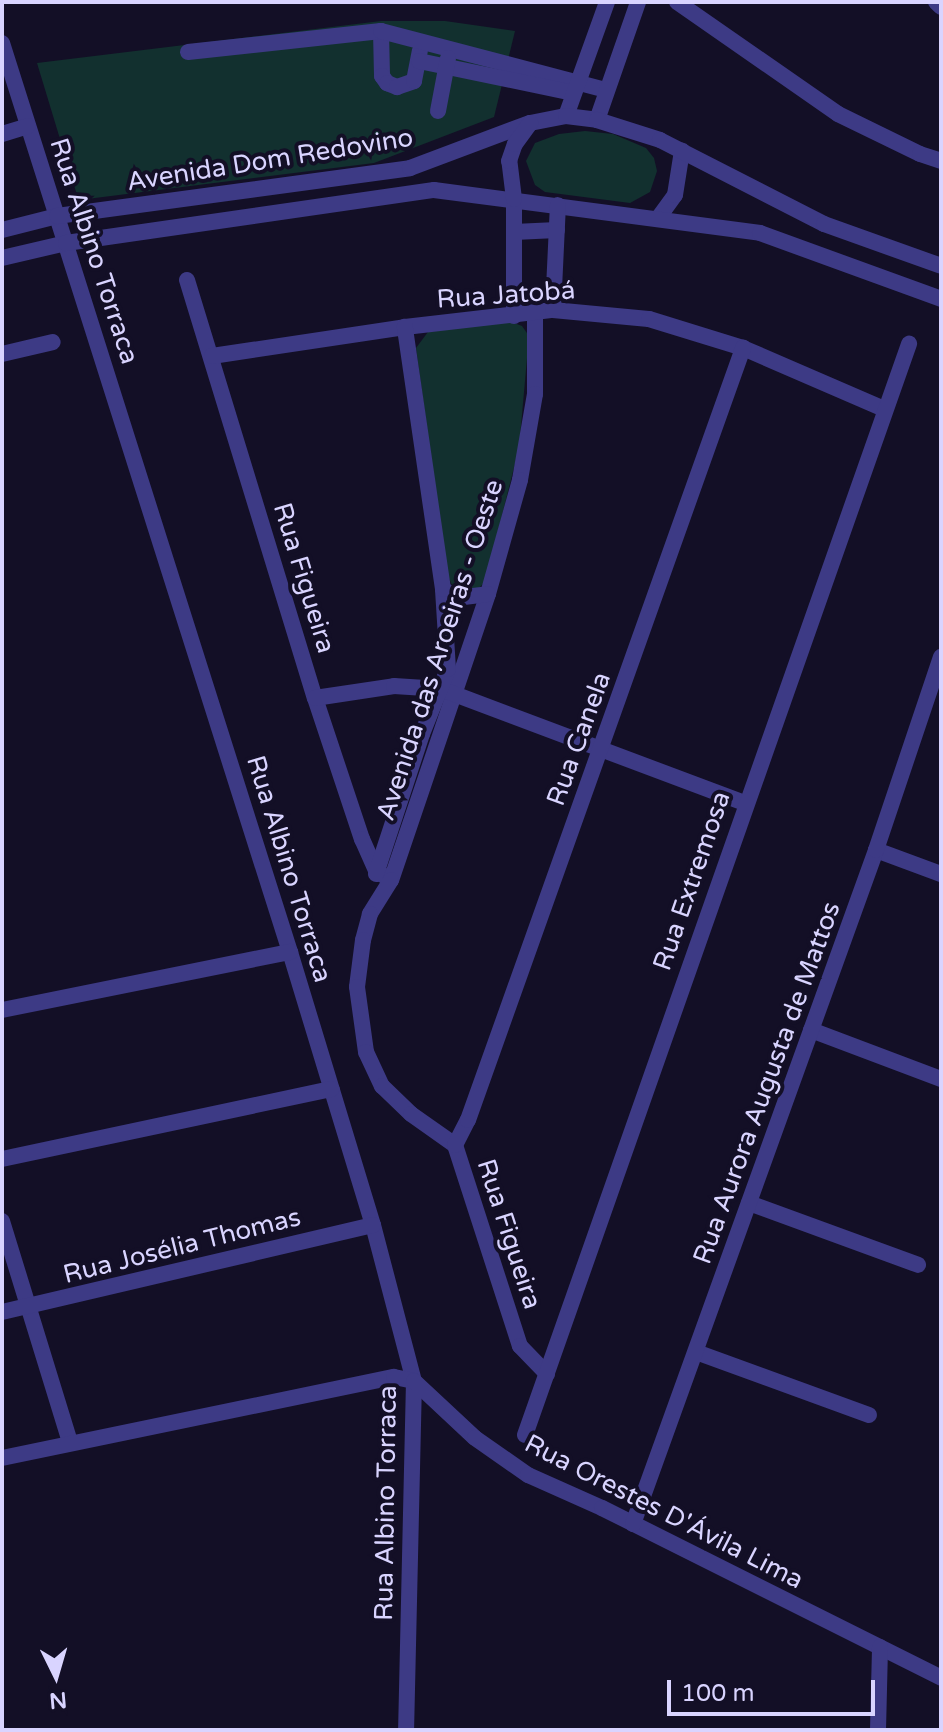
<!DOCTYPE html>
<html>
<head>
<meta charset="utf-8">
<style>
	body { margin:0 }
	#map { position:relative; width:943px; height:1732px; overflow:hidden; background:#130f26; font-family:"Varela Round",sans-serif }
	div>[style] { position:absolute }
	.green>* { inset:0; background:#12302f }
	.minor>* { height:16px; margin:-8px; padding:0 8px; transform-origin:8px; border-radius:8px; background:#3d3a85 }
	span { translate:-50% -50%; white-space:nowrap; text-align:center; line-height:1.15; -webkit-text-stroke:8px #130f26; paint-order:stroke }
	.street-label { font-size:26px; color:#d9d4ff }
	.frame { position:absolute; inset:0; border:4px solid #d9d4ff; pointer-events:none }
	.north { position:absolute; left:16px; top:1636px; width:80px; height:80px; -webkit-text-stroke:6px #130f26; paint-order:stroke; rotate:175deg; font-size:22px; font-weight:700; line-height:32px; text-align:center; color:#d9d4ff }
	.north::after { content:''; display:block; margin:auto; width:28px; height:36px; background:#d9d4ff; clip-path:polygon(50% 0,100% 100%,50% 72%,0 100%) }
	.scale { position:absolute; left:667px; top:1680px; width:208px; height:36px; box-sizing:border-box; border:4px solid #d9d4ff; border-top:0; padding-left:10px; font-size:24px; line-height:28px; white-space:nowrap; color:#d9d4ff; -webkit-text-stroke:6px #130f26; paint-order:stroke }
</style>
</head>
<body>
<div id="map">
	<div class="green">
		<i style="clip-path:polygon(381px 21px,445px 21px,515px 31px,494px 117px,374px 163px,87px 199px,77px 195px,37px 63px)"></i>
		<i style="clip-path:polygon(585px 131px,613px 134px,646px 148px,654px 158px,657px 171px,650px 192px,630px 203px,545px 192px,535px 185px,526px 161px,535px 143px,559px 134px)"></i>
		<i style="clip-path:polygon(509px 321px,522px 326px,529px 336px,519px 448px,485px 582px,477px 590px,462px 592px,452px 585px,447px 574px,416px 348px,428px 332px)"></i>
	</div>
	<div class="minor">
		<i style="left:677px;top:2px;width:196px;rotate:34.8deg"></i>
		<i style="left:838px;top:114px;width:91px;rotate:26deg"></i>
		<i style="left:920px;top:154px;width:22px;rotate:18deg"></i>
		<i style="left:936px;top:2px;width:7px;rotate:45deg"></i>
		<i style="left:381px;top:31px;width:45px;rotate:88.7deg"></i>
		<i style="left:382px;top:76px;width:9px;rotate:54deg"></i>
		<i style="left:387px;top:83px;width:11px;rotate:22deg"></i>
		<i style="left:397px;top:87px;width:18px;rotate:-19deg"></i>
		<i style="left:414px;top:81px;width:31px;rotate:-79deg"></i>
		<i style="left:2px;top:43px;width:954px;rotate:72.42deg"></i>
		<i style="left:290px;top:952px;width:285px;rotate:73.1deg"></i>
		<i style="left:373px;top:1225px;width:161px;rotate:75.3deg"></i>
		<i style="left:414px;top:1381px;width:349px;rotate:91.3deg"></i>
		<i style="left:188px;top:52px;width:194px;rotate:-6.2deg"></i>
		<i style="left:381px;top:31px;width:233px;rotate:14.7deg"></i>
		<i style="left:419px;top:61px;width:157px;rotate:11.7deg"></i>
		<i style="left:438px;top:111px;width:54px;rotate:-79.3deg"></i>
		<i style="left:566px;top:116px;width:121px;rotate:-70.2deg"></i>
		<i style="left:597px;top:120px;width:125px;rotate:-70.8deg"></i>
		<i style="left:2px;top:134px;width:27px;rotate:-17deg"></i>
		<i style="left:659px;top:217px;width:27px;rotate:-54deg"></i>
		<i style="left:675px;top:195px;width:45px;rotate:-81deg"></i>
		<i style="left:2px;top:230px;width:57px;rotate:-14.3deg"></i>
		<i style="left:57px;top:216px;width:356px;rotate:-7.7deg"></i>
		<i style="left:410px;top:168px;width:128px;rotate:-20.6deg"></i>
		<i style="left:530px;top:123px;width:37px;rotate:-11deg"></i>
		<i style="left:566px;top:116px;width:31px;rotate:7deg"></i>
		<i style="left:597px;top:120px;width:66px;rotate:17.6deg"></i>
		<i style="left:660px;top:140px;width:184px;rotate:27.1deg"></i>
		<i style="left:824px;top:224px;width:124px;rotate:19.7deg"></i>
		<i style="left:514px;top:232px;width:43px;rotate:-2.7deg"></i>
		<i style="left:2px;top:258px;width:66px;rotate:-13.2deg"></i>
		<i style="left:66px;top:243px;width:372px;rotate:-8.2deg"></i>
		<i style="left:434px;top:190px;width:329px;rotate:7.5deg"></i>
		<i style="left:760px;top:233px;width:193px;rotate:20deg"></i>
		<i style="left:187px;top:280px;width:437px;rotate:73deg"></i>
		<i style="left:315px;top:698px;width:149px;rotate:71.6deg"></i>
		<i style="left:362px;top:839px;width:35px;rotate:66deg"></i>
		<i style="left:376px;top:871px;width:17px;rotate:31deg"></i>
		<i style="left:553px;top:310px;width:105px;rotate:-87.3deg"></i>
		<i style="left:535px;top:313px;width:81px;rotate:90deg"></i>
		<i style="left:535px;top:394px;width:87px;rotate:99.9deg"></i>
		<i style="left:520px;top:480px;width:118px;rotate:105.7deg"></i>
		<i style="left:488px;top:594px;width:302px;rotate:108.7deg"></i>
		<i style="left:391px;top:880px;width:40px;rotate:122deg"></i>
		<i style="left:370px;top:914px;width:27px;rotate:105deg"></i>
		<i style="left:363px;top:940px;width:47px;rotate:97.3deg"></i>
		<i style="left:357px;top:987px;width:66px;rotate:82.1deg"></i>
		<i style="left:366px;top:1052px;width:38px;rotate:65deg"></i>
		<i style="left:382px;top:1086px;width:40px;rotate:44deg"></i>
		<i style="left:411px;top:1114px;width:54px;rotate:35.2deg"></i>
		<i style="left:455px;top:1145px;width:211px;rotate:72.1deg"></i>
		<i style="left:520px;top:1346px;width:39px;rotate:46deg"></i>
		<i style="left:514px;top:316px;width:117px;rotate:-90deg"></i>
		<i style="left:514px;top:199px;width:38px;rotate:-97deg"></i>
		<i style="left:509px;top:161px;width:18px;rotate:-71deg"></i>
		<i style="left:515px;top:144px;width:26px;rotate:-54deg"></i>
		<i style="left:2px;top:354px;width:52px;rotate:-13.2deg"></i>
		<i style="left:212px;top:356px;width:195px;rotate:-8.5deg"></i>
		<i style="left:405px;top:327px;width:149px;rotate:-6.6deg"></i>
		<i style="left:553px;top:310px;width:96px;rotate:5.4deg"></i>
		<i style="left:649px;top:319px;width:98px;rotate:17.1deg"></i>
		<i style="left:743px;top:348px;width:154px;rotate:23.4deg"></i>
		<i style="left:443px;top:589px;width:16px;rotate:35deg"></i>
		<i style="left:456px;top:598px;width:32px;rotate:-7deg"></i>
		<i style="left:315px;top:698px;width:80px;rotate:-8.6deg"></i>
		<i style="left:394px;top:686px;width:47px;rotate:3.7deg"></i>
		<i style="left:441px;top:689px;width:325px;rotate:20.6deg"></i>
		<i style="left:876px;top:850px;width:69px;rotate:20.3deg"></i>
		<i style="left:376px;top:874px;width:147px;rotate:-71.8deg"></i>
		<i style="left:422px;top:734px;width:70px;rotate:-68.2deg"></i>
		<i style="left:448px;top:669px;width:80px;rotate:-93.6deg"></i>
		<i style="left:443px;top:589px;width:265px;rotate:-98.3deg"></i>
		<i style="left:2px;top:1010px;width:294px;rotate:-11.4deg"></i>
		<i style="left:811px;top:1030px;width:139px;rotate:20.7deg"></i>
		<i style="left:455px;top:1145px;width:28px;rotate:-63deg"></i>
		<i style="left:468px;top:1120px;width:820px;rotate:-70.39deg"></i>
		<i style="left:2px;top:1159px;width:337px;rotate:-12deg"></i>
		<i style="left:749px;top:1203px;width:180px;rotate:20.1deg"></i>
		<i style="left:2px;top:1221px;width:231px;rotate:72.9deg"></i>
		<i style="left:2px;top:1312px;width:381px;rotate:-13.2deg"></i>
		<i style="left:696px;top:1352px;width:184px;rotate:20deg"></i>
		<i style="left:525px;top:1435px;width:1157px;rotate:-70.61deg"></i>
		<i style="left:2px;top:1458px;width:400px;rotate:-11.7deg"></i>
		<i style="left:394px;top:1377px;width:20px;rotate:11deg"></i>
		<i style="left:414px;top:1381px;width:83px;rotate:43.1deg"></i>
		<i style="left:475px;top:1438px;width:65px;rotate:34.9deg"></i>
		<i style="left:528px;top:1475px;width:81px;rotate:24deg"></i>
		<i style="left:602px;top:1508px;width:379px;rotate:26.6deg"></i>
		<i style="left:633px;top:1524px;width:716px;rotate:-70.17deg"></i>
		<i style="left:876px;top:850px;width:204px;rotate:-71.4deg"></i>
		<i style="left:878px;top:1730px;width:83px;rotate:-88.6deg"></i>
	</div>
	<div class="street-label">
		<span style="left:270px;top:160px;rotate:-9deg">Avenida Dom Redovino</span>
		<span style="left:94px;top:251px;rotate:72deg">Rua Albino Torraca</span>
		<span style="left:506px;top:295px;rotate:-4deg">Rua Jatobá</span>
		<span style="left:304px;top:578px;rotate:73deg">Rua Figueira</span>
		<span style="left:440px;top:650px;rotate:-72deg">Avenida das Aroeiras - Oeste</span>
		<span style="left:579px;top:739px;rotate:-70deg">Rua Canela</span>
		<span style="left:289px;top:869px;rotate:73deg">Rua Albino Torraca</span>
		<span style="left:692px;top:881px;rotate:-71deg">Rua Extremosa</span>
		<span style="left:767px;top:1083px;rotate:-70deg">Rua Aurora Augusta de Mattos</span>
		<span style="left:509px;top:1234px;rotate:72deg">Rua Figueira</span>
		<span style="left:182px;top:1246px;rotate:-14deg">Rua Josélia Thomas</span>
		<span style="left:386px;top:1503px;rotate:-89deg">Rua Albino Torraca</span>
		<span style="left:664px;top:1512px;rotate:27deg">Rua Orestes D'Ávila Lima</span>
	</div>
	<div class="frame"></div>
	<div class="north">N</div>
	<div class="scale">100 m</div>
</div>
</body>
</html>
